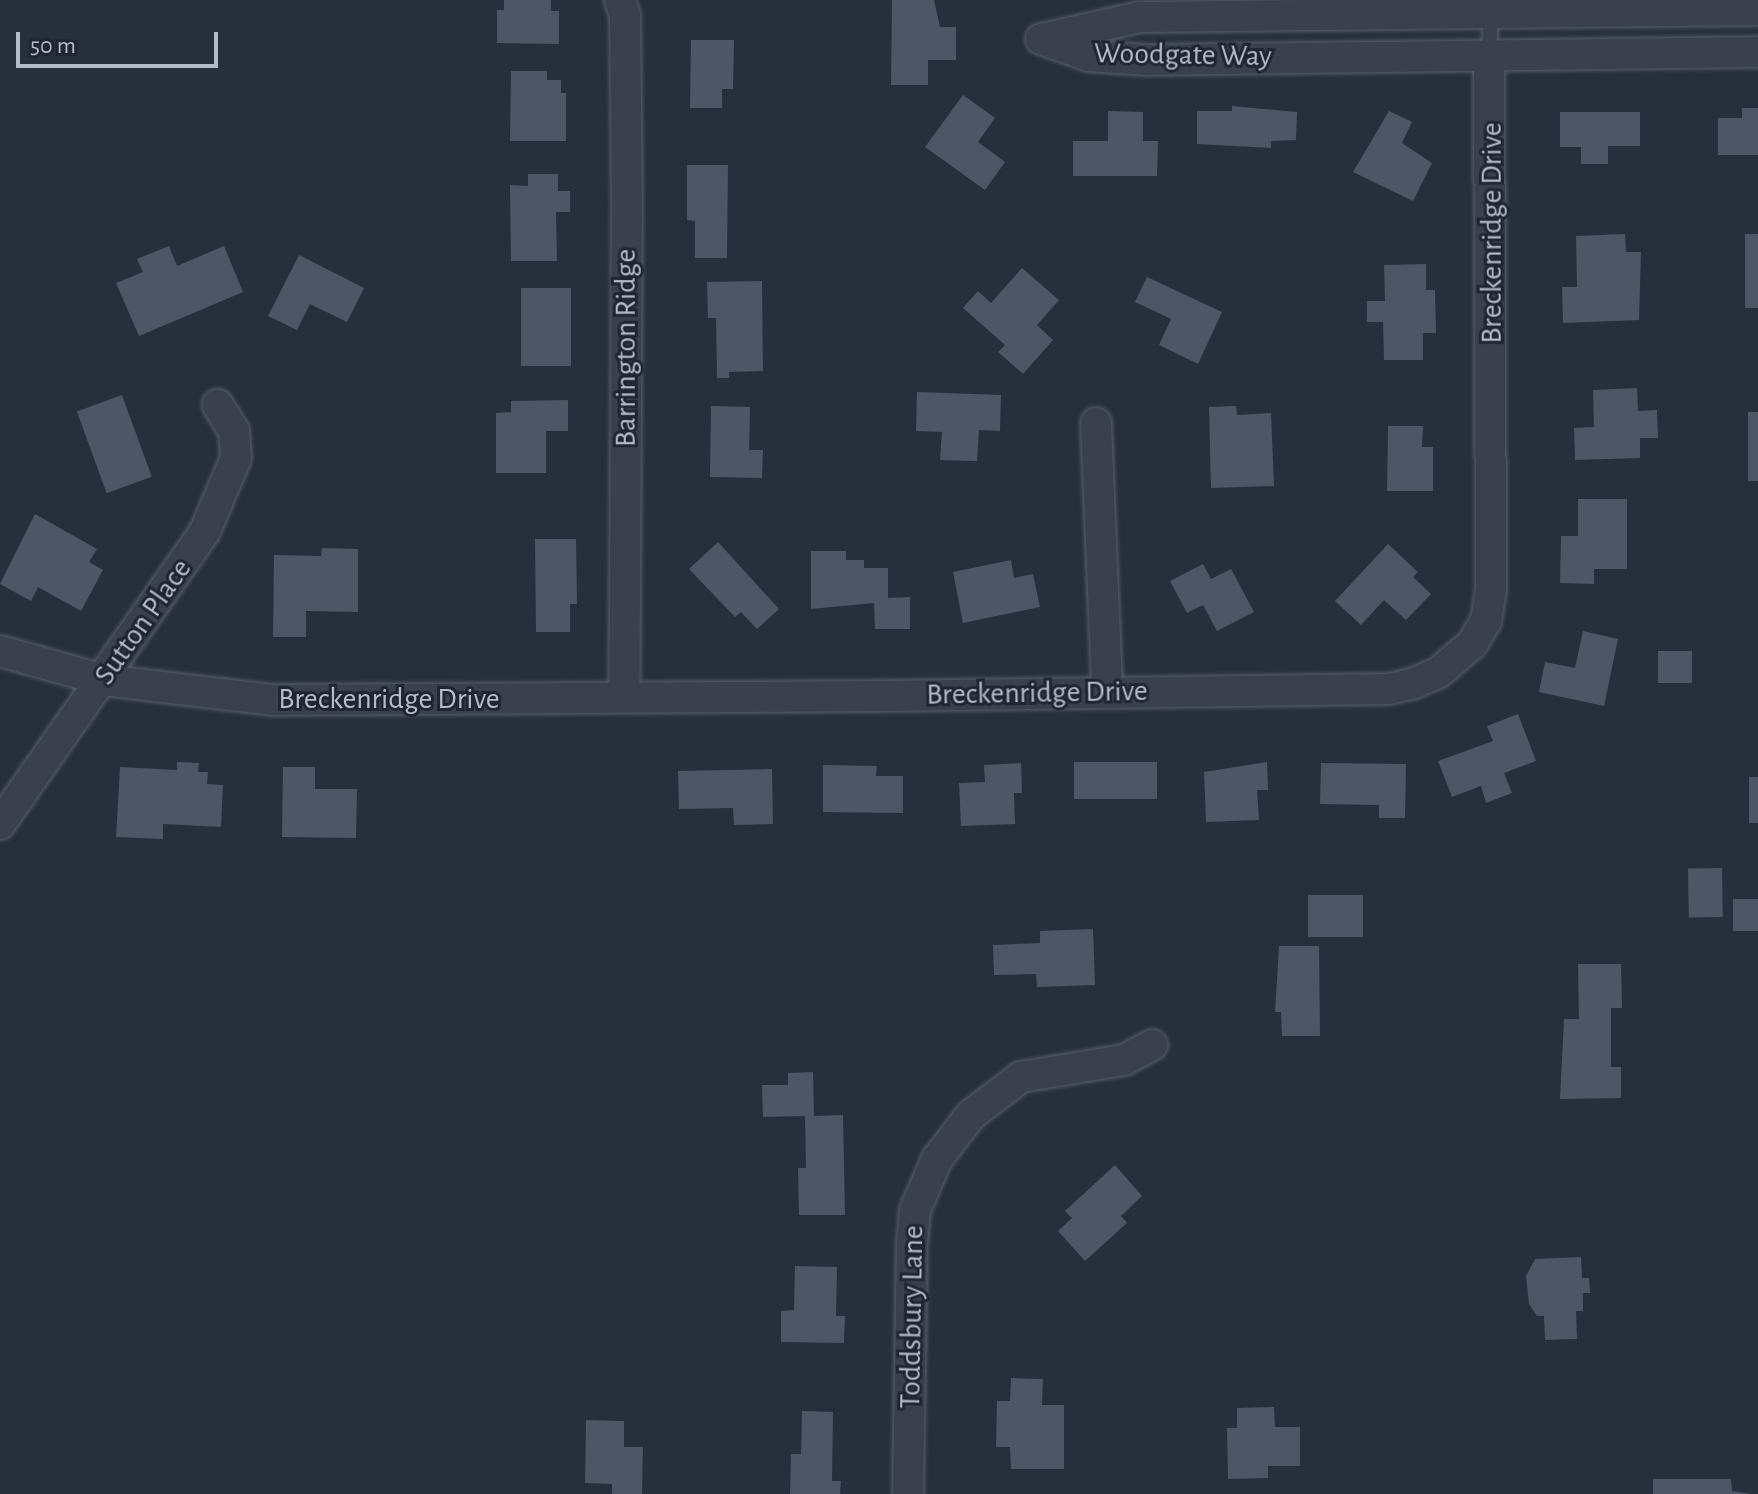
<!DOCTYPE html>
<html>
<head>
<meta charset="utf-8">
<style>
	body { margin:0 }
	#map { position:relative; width:1758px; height:1494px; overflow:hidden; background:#272f3c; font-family:"Alegreya Sans",sans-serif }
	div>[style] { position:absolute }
	.building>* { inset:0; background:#4d5664; transform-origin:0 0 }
	.roads { filter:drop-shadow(0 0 2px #585f6a) drop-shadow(0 0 2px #585f6a) }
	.service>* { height:14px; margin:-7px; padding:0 7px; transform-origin:7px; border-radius:7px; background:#3a414c }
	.minor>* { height:30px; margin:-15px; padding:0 15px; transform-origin:15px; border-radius:15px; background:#3a414c }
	span { translate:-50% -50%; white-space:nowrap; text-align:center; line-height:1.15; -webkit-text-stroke:6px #1f2631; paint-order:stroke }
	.street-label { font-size:30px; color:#b6bcc7 }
	.scale { position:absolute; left:16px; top:32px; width:202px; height:36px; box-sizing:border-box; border:4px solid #b6bcc7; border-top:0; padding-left:10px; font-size:24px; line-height:28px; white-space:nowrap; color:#b6bcc7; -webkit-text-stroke:6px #1f2631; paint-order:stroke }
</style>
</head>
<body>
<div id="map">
	<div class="building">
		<i style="clip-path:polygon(504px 0,551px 0,551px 11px,559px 11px,559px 44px,497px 43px,497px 10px,504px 10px)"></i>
		<i style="clip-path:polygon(892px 0,934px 0,940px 27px,956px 27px,956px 60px,928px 60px,928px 85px,891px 85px)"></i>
		<i style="clip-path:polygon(691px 40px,734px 40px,733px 89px,722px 89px,722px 108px,690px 108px)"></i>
		<i style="clip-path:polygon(511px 71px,547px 71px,547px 80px,561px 80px,561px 93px,566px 93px,566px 141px,510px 141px)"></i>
		<i style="clip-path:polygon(963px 95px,995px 118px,978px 142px,1005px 162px,985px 190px,925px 147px)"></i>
		<i style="clip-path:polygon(1232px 106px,1297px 112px,1296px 140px,1271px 141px,1271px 148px,1197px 144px,1197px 111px,1232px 111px)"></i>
		<i style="clip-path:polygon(1742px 108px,1758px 108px,1758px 155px,1718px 155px,1718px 118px,1742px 118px)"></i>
		<i style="clip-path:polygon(1108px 111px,1143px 112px,1143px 141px,1158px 141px,1157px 176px,1073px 176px,1073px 141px,1108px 141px)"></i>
		<i style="clip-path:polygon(1389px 111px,1412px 122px,1402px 143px,1432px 163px,1413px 201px,1353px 172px)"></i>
		<i style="clip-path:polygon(1560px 112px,1640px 112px,1640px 146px,1608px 146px,1608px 164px,1581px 164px,1581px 147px,1560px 147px)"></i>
		<i style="clip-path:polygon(687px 165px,728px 165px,727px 258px,695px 258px,695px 221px,687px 220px)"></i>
		<i style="clip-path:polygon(528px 174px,558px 174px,558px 191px,570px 191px,570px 212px,556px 212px,557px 261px,511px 261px,510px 185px,528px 186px)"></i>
		<i style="clip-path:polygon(1625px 234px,1626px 252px,1641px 252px,1639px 320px,1563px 323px,1562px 287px,1577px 287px,1576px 236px)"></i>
		<i style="left:1745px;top:234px;width:13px;height:74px"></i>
		<i style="clip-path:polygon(169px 246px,177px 266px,224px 246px,243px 292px,139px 336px,116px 283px,143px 272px,137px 259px)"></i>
		<i style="clip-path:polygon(299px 255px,364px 288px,347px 322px,310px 304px,297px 330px,268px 316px)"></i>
		<i style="clip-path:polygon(1426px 264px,1426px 290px,1435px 290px,1436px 333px,1423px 333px,1423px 360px,1384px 360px,1383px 322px,1367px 322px,1367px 301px,1385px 301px,1384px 265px)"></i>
		<i style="clip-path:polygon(1022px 268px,1059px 300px,1037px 325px,1053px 340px,1023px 374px,998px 352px,1005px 345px,963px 308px,978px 291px,991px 303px)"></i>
		<i style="clip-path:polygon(1147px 277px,1222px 312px,1198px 364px,1159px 345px,1171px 319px,1135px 302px)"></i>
		<i style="clip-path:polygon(762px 281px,763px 371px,729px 372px,729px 378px,717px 378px,716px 318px,708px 318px,707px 282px)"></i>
		<i style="left:521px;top:288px;width:50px;height:78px"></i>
		<i style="clip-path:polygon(1637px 388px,1638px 411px,1657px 410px,1658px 438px,1640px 438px,1640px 458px,1575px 460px,1574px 428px,1594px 427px,1593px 390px)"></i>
		<i style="clip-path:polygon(917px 392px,1001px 395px,1000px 431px,979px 430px,977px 461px,940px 460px,942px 432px,916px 431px)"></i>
		<i style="left:122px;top:395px;width:87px;height:48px;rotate:70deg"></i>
		<i style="clip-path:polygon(568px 400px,568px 431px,546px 431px,546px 473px,496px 473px,496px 413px,511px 412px,511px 401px)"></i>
		<i style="clip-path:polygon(711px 406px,750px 407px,749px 450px,763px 450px,762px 478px,710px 477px)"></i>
		<i style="clip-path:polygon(1236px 406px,1237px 415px,1271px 413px,1274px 486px,1211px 488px,1209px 407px)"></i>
		<i style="left:1748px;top:412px;width:10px;height:69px"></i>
		<i style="clip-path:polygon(1388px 426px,1423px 426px,1422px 447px,1433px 447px,1433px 491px,1387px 491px)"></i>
		<i style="clip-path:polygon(1578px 499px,1627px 499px,1627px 569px,1594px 569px,1594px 584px,1560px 583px,1561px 536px,1578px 536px)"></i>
		<i style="clip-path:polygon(35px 514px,97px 549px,89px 562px,103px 570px,81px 611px,38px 587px,31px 601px,0 584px)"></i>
		<i style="clip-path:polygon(535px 539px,576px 539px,577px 604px,570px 604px,570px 632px,536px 632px)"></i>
		<i style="clip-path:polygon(718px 542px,779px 609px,757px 629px,741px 612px,735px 617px,689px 569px)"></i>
		<i style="clip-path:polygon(1388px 544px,1418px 572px,1413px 577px,1431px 594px,1406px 620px,1384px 600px,1361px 625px,1335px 601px)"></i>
		<i style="clip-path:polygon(322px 548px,358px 549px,358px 612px,306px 611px,306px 637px,273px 637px,274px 555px,321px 556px)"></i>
		<i style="clip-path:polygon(811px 551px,846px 551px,846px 560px,864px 560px,864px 568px,888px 568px,888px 598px,910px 597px,910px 629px,875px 629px,874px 603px,811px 609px)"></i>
		<i style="clip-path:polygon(1011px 560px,1014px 578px,1033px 574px,1040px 607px,963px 623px,953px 572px)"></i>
		<i style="clip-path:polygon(1203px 564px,1211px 579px,1231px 569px,1254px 612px,1217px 631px,1203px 605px,1187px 613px,1170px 581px)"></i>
		<i style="clip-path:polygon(1583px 631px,1618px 639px,1604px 706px,1539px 692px,1545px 662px,1575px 668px)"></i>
		<i style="left:1658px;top:651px;width:34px;height:32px"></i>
		<i style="clip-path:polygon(1518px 714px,1536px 761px,1504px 773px,1512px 793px,1486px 803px,1481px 786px,1452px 797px,1438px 761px,1493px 741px,1487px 726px)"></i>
		<i style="clip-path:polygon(177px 762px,199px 763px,198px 772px,208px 772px,207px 784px,223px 785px,221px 827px,163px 824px,163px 839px,116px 837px,120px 767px,177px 770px)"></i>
		<i style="left:1074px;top:762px;width:83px;height:37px"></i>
		<i style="clip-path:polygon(1267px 762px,1268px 790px,1257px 790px,1259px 820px,1206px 822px,1204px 772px)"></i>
		<i style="clip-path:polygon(1021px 763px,1022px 793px,1014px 793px,1015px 824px,961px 826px,959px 783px,985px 782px,984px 765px)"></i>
		<i style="clip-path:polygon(1321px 763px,1406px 764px,1405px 818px,1379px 818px,1379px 805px,1320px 804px)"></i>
		<i style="clip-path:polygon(823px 765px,877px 766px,876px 776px,903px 776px,903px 813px,823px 812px)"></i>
		<i style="clip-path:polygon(283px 767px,315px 767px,315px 789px,357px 789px,356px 838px,282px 837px)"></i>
		<i style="clip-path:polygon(772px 769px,773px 824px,734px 825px,733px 808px,679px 809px,678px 771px)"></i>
		<i style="left:1749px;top:777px;width:9px;height:46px"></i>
		<i style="left:1722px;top:868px;width:49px;height:34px;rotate:89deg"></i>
		<i style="left:1308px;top:895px;width:55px;height:42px"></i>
		<i style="left:1758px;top:899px;width:32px;height:25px;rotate:90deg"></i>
		<i style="clip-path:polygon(1093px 929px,1095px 985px,1037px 987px,1036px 974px,994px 975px,993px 945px,1040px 943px,1040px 931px)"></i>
		<i style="clip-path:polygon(1279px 946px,1319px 946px,1320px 1036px,1282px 1036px,1281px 1012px,1275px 1012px)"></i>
		<i style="clip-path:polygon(1578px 964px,1621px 964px,1622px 1008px,1611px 1008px,1611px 1067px,1621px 1067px,1621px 1098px,1560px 1099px,1564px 1019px,1579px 1019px)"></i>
		<i style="clip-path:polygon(813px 1072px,814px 1116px,843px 1115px,845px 1215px,799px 1215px,798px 1168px,806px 1168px,805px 1116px,763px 1117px,762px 1085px,788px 1085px,788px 1073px)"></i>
		<i style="clip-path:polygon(1115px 1165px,1142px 1196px,1121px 1216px,1127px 1223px,1085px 1261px,1058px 1231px,1072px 1218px,1065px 1211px)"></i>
		<i style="clip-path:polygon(1581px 1257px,1582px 1278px,1589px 1278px,1590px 1293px,1583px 1293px,1583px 1311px,1576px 1311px,1577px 1339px,1545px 1340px,1544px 1316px,1537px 1316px,1529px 1304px,1526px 1276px,1535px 1259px)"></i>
		<i style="clip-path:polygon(795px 1266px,837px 1267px,836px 1316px,845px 1316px,844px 1343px,781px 1342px,781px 1311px,794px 1310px)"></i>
		<i style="clip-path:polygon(1011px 1378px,1043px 1379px,1042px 1405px,1064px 1405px,1064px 1469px,1011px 1469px,1010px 1447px,996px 1447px,997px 1401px,1010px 1401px)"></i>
		<i style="clip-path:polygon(1274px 1407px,1275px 1427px,1300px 1427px,1300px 1466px,1268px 1466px,1268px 1478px,1228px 1479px,1227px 1428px,1237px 1428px,1237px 1408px)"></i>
		<i style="clip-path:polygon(802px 1411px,833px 1412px,832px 1481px,841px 1481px,840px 1494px,790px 1494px,791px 1454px,801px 1454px)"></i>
		<i style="clip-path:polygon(586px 1420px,624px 1421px,624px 1447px,643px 1447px,642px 1494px,612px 1494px,612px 1484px,585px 1483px)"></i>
		<i style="clip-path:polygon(1653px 1479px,1731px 1479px,1732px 1491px,1751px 1494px,1653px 1494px)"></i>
	</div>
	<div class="roads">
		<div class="service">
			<i style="left:1489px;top:55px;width:42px;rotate:-87.3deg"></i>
		</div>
		<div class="minor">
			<i style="left:620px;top:0;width:17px;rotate:73deg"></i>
			<i style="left:625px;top:16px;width:183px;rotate:89.4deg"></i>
			<i style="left:627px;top:199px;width:498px;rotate:90.3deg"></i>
			<i style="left:1041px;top:39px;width:51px;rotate:19.5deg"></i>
			<i style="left:1089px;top:56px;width:57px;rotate:4deg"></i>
			<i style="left:1146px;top:60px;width:612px;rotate:-0.75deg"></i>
			<i style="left:1042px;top:39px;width:100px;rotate:-12.7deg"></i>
			<i style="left:1140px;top:17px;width:618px;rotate:-0.65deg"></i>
			<i style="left:1096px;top:423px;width:268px;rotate:87.6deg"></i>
			<i style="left:0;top:651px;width:107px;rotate:15.7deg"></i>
			<i style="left:103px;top:680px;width:172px;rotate:6.7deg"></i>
			<i style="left:274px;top:700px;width:609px;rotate:-0.38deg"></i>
			<i style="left:883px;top:696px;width:506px;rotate:-0.79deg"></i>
			<i style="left:1389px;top:689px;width:26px;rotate:-13deg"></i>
			<i style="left:1414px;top:683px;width:26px;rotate:-23deg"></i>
			<i style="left:1438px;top:673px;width:45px;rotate:-40.5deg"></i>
			<i style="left:1472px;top:644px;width:27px;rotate:-59deg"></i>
			<i style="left:1486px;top:621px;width:31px;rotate:-81deg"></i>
			<i style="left:1491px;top:590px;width:535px;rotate:-90.21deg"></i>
			<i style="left:0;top:824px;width:358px;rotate:-55deg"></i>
			<i style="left:205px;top:531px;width:79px;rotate:-67deg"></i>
			<i style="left:236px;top:458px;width:27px;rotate:-94deg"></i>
			<i style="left:234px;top:431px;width:31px;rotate:-122deg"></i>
			<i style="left:908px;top:1494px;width:250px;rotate:-89.1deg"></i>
			<i style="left:912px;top:1244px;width:34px;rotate:-85deg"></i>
			<i style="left:915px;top:1210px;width:56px;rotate:-66.7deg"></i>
			<i style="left:937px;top:1159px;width:56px;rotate:-52.3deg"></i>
			<i style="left:971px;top:1115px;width:63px;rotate:-37.2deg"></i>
			<i style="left:1021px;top:1077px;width:104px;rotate:-9.4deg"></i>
			<i style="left:1124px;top:1060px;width:32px;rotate:-28deg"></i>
		</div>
	</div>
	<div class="street-label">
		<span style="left:1183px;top:55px;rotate:1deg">Woodgate Way</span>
		<span style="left:1492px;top:233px;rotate:-90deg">Breckenridge Drive</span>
		<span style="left:626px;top:348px;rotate:-90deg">Barrington Ridge</span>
		<span style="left:143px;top:622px;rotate:-55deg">Sutton Place</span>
		<span style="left:1037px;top:693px;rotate:-1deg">Breckenridge Drive</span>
		<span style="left:389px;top:699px">Breckenridge Drive</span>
		<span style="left:912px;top:1317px;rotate:-89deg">Toddsbury Lane</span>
	</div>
	<div class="scale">50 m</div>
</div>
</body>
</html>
